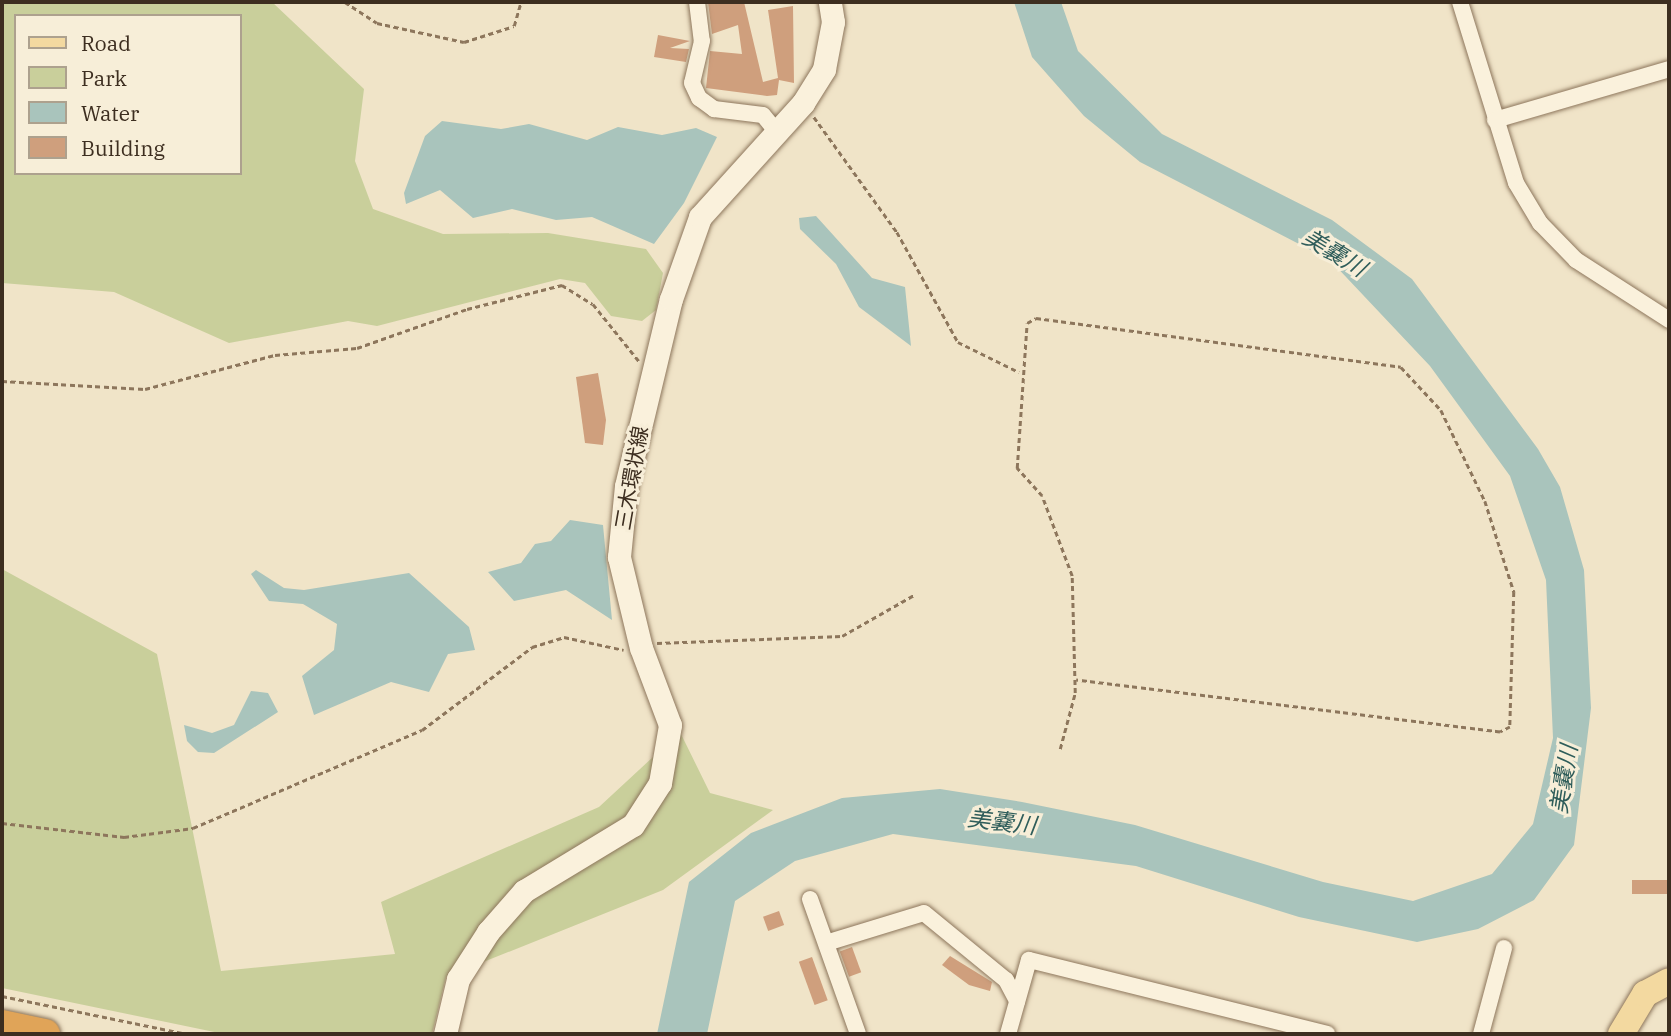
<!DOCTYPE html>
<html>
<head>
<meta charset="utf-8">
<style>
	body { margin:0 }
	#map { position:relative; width:1671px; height:1036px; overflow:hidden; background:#f0e4c8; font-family:"IBM Plex Serif","Noto Sans JP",serif }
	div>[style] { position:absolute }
	.green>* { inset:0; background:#c9cf9b }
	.water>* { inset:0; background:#a9c4bc }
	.building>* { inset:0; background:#cf9f7d; transform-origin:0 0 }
	.path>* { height:2.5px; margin-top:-1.25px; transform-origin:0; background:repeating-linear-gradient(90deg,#8d765c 0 5px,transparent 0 8.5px) }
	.roads { filter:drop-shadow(0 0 2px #8d765c) drop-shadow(0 0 2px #8d765c) }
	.minor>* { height:16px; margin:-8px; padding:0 8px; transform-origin:8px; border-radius:8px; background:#faf1dc }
	.secondary>* { height:23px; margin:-11.5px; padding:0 11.5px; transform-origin:11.5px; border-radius:11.5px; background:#faf1dc }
	.primary>* { height:26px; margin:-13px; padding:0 13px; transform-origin:13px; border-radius:13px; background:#f3d9a0 }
	.motorway>* { height:30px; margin:-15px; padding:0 15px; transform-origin:15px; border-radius:15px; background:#e0a458 }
	span { translate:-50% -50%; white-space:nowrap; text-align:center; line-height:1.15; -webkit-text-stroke:6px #f7eed8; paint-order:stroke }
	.street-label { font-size:21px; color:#3d2e20 }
	.water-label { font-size:23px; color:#2f5d5a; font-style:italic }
	.frame { position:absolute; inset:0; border:4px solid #3d2e20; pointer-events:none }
	.legend { position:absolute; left:14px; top:14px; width:228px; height:161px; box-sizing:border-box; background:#f7eed8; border:2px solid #ada18e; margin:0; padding:9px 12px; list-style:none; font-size:21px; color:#3d2e20 }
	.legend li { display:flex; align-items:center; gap:14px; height:35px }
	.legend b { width:35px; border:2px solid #ada18e }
</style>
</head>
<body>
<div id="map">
	<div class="green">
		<i style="clip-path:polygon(evenodd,2px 2px,272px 2px,364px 89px,355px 161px,373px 209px,443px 234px,548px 233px,646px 249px,663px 273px,656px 310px,642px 321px,611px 316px,585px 283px,560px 279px,377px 326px,348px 321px,229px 343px,114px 292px,2px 283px,2px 2px,16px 16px,240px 16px,240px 173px,16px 173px,16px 16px)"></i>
		<i style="clip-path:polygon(2px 569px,157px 654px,221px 971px,395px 954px,381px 902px,599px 807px,680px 732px,710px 793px,773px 810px,663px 890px,446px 977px,432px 1034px,224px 1034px,2px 988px)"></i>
	</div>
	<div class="water">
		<i style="clip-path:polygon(1014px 2px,1061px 2px,1078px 51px,1162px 134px,1332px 220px,1412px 279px,1538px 449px,1560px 487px,1584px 570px,1591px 708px,1574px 845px,1534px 900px,1478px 929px,1417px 942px,1299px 917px,1136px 866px,893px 834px,795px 861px,735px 901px,707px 1034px,657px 1034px,689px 882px,751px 833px,842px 798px,940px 789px,1022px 802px,1135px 825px,1323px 882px,1413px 901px,1492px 874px,1533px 824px,1553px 738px,1546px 580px,1510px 476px,1430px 366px,1330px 260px,1140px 162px,1084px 116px,1032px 57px)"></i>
		<i style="clip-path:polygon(442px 121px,501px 129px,529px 124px,587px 140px,618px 127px,662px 135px,696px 128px,717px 137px,684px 203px,654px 244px,592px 217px,556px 220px,512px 209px,473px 218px,440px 190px,406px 204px,404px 193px,425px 136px)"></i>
		<i style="clip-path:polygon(816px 216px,872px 278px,905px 287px,911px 346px,859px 307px,836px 264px,800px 229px,799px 218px)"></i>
		<i style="clip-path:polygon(570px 520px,603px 525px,612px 620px,566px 590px,514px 601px,488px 572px,521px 563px,535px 544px,551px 541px)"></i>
		<i style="clip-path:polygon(256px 570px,284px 588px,304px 590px,409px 573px,469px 627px,475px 650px,448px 654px,429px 692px,391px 682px,314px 715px,302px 676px,334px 650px,337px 624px,303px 604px,269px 601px,251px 574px)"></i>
		<i style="clip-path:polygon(251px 691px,268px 693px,278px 712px,214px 753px,198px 752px,187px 741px,184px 725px,212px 733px,234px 725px)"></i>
	</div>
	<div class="building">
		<i style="clip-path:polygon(708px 2px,744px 2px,763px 82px,778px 78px,768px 10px,793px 6px,794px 83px,779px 80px,777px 95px,767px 96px,706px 88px,710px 51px,742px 54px,738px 25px,712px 34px)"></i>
		<i style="clip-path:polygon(658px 35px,690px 41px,670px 48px,689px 49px,686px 62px,654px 57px)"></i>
		<i style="clip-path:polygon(598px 373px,606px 420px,603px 445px,585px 443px,576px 377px)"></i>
		<i style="left:1669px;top:880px;width:14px;height:37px;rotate:90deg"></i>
		<i style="left:779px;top:911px;width:15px;height:17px;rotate:70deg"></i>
		<i style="left:852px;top:947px;width:27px;height:13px;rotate:70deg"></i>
		<i style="clip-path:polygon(950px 956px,992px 982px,990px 991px,969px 985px,942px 965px)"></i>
		<i style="left:812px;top:957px;width:46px;height:14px;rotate:70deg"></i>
	</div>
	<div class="path">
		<i style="left:345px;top:2px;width:38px;rotate:33deg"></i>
		<i style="left:377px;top:23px;width:89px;rotate:12.3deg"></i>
		<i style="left:464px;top:42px;width:52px;rotate:-17.7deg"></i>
		<i style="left:514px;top:26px;width:25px;rotate:-74deg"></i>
		<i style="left:814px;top:117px;width:142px;rotate:54.2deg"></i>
		<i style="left:897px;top:232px;width:126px;rotate:61deg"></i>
		<i style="left:958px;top:342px;width:68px;rotate:26.2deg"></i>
		<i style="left:2px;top:381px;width:143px;rotate:3.2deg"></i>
		<i style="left:145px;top:389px;width:134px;rotate:-14.7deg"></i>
		<i style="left:275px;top:355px;width:82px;rotate:-4.9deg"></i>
		<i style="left:357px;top:348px;width:117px;rotate:-19.5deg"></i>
		<i style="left:467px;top:309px;width:98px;rotate:-14.2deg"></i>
		<i style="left:562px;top:285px;width:36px;rotate:32deg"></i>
		<i style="left:593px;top:304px;width:73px;rotate:51.1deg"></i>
		<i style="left:657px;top:643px;width:185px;rotate:-2.2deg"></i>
		<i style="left:842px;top:636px;width:83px;rotate:-29.7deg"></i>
		<i style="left:1060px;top:749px;width:58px;rotate:-75deg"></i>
		<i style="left:1075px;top:693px;width:117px;rotate:-91.5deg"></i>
		<i style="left:1072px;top:576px;width:85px;rotate:-110.6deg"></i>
		<i style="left:1042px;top:496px;width:38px;rotate:-132deg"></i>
		<i style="left:1017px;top:468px;width:145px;rotate:-86.1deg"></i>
		<i style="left:1027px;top:323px;width:10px;rotate:-29deg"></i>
		<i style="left:1036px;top:318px;width:368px;rotate:7.6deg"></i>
		<i style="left:1401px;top:367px;width:59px;rotate:47.1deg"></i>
		<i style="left:1441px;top:410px;width:101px;rotate:64.2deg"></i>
		<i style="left:1485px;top:501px;width:96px;rotate:72.3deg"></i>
		<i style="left:1514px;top:592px;width:135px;rotate:91.7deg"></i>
		<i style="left:1510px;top:727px;width:11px;rotate:153deg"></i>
		<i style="left:1500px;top:732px;width:427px;rotate:-173deg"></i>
		<i style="left:2px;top:823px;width:123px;rotate:6.5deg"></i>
		<i style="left:124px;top:837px;width:70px;rotate:-7.4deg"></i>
		<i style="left:193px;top:828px;width:249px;rotate:-23.2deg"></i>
		<i style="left:422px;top:730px;width:138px;rotate:-37deg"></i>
		<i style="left:532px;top:647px;width:34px;rotate:-17deg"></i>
		<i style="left:564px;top:637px;width:61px;rotate:12.2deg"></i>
		<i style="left:2px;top:996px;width:189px;rotate:11.6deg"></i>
	</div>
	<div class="roads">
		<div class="minor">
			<i style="left:697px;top:2px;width:39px;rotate:83deg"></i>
			<i style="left:702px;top:41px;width:43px;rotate:103.4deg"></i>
			<i style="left:692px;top:83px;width:17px;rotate:65deg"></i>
			<i style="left:699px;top:98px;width:19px;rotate:36deg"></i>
			<i style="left:714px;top:109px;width:49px;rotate:7deg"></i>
			<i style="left:763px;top:115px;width:22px;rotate:51deg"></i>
			<i style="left:1460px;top:2px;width:189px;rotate:72.8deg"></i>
			<i style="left:1516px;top:183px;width:47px;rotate:59deg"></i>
			<i style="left:1540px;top:223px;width:52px;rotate:45.8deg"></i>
			<i style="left:1576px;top:260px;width:111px;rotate:32.8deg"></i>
			<i style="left:1495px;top:120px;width:181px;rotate:-16.3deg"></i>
			<i style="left:810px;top:899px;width:143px;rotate:70.4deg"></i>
			<i style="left:826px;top:943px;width:102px;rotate:-17deg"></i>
			<i style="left:924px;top:913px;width:106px;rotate:39.3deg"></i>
			<i style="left:1006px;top:980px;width:24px;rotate:62deg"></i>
			<i style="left:1008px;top:1034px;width:77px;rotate:-74.2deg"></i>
			<i style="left:1029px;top:960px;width:307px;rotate:13.9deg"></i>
			<i style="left:1481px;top:1034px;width:89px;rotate:-75deg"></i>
		</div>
		<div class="secondary">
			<i style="left:445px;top:1034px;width:57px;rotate:-76.7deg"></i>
			<i style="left:458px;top:979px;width:56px;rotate:-57.4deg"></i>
			<i style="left:488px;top:932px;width:55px;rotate:-48.7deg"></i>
			<i style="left:524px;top:891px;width:127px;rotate:-31.2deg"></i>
			<i style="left:633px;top:825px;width:50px;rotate:-57.3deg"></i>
			<i style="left:660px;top:783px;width:59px;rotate:-80.2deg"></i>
			<i style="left:670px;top:725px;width:82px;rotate:-110.6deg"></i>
			<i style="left:641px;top:648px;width:94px;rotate:-103.6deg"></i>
			<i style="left:619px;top:557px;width:71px;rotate:-84.4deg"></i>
			<i style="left:626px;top:486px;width:192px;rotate:-76.5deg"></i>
			<i style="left:671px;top:299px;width:87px;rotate:-70.5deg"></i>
			<i style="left:700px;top:217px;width:154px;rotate:-47.9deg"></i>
			<i style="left:803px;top:103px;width:40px;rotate:-58deg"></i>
			<i style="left:824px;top:69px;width:48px;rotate:-79.2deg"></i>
			<i style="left:833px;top:22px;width:20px;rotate:-99deg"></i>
		</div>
		<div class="primary">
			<i style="left:1621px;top:1034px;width:47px;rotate:-59deg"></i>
			<i style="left:1645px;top:994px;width:27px;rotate:-28deg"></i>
		</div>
		<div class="motorway">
			<i style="left:2px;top:1025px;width:44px;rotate:11.8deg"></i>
		</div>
	</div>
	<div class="street-label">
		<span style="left:631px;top:478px;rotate:-80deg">三木環状線</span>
	</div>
	<div class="water-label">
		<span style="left:1335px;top:252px;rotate:31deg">美嚢川</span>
		<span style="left:1563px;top:779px;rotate:-81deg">美嚢川</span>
		<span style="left:1002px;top:821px;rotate:7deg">美嚢川</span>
	</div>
	<div class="frame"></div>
	<ul class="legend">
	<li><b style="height:9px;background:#f3d9a0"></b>Road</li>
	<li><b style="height:19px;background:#c9cf9b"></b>Park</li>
	<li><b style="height:19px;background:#a9c4bc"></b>Water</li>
	<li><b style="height:19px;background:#cf9f7d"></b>Building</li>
	</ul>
</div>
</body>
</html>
